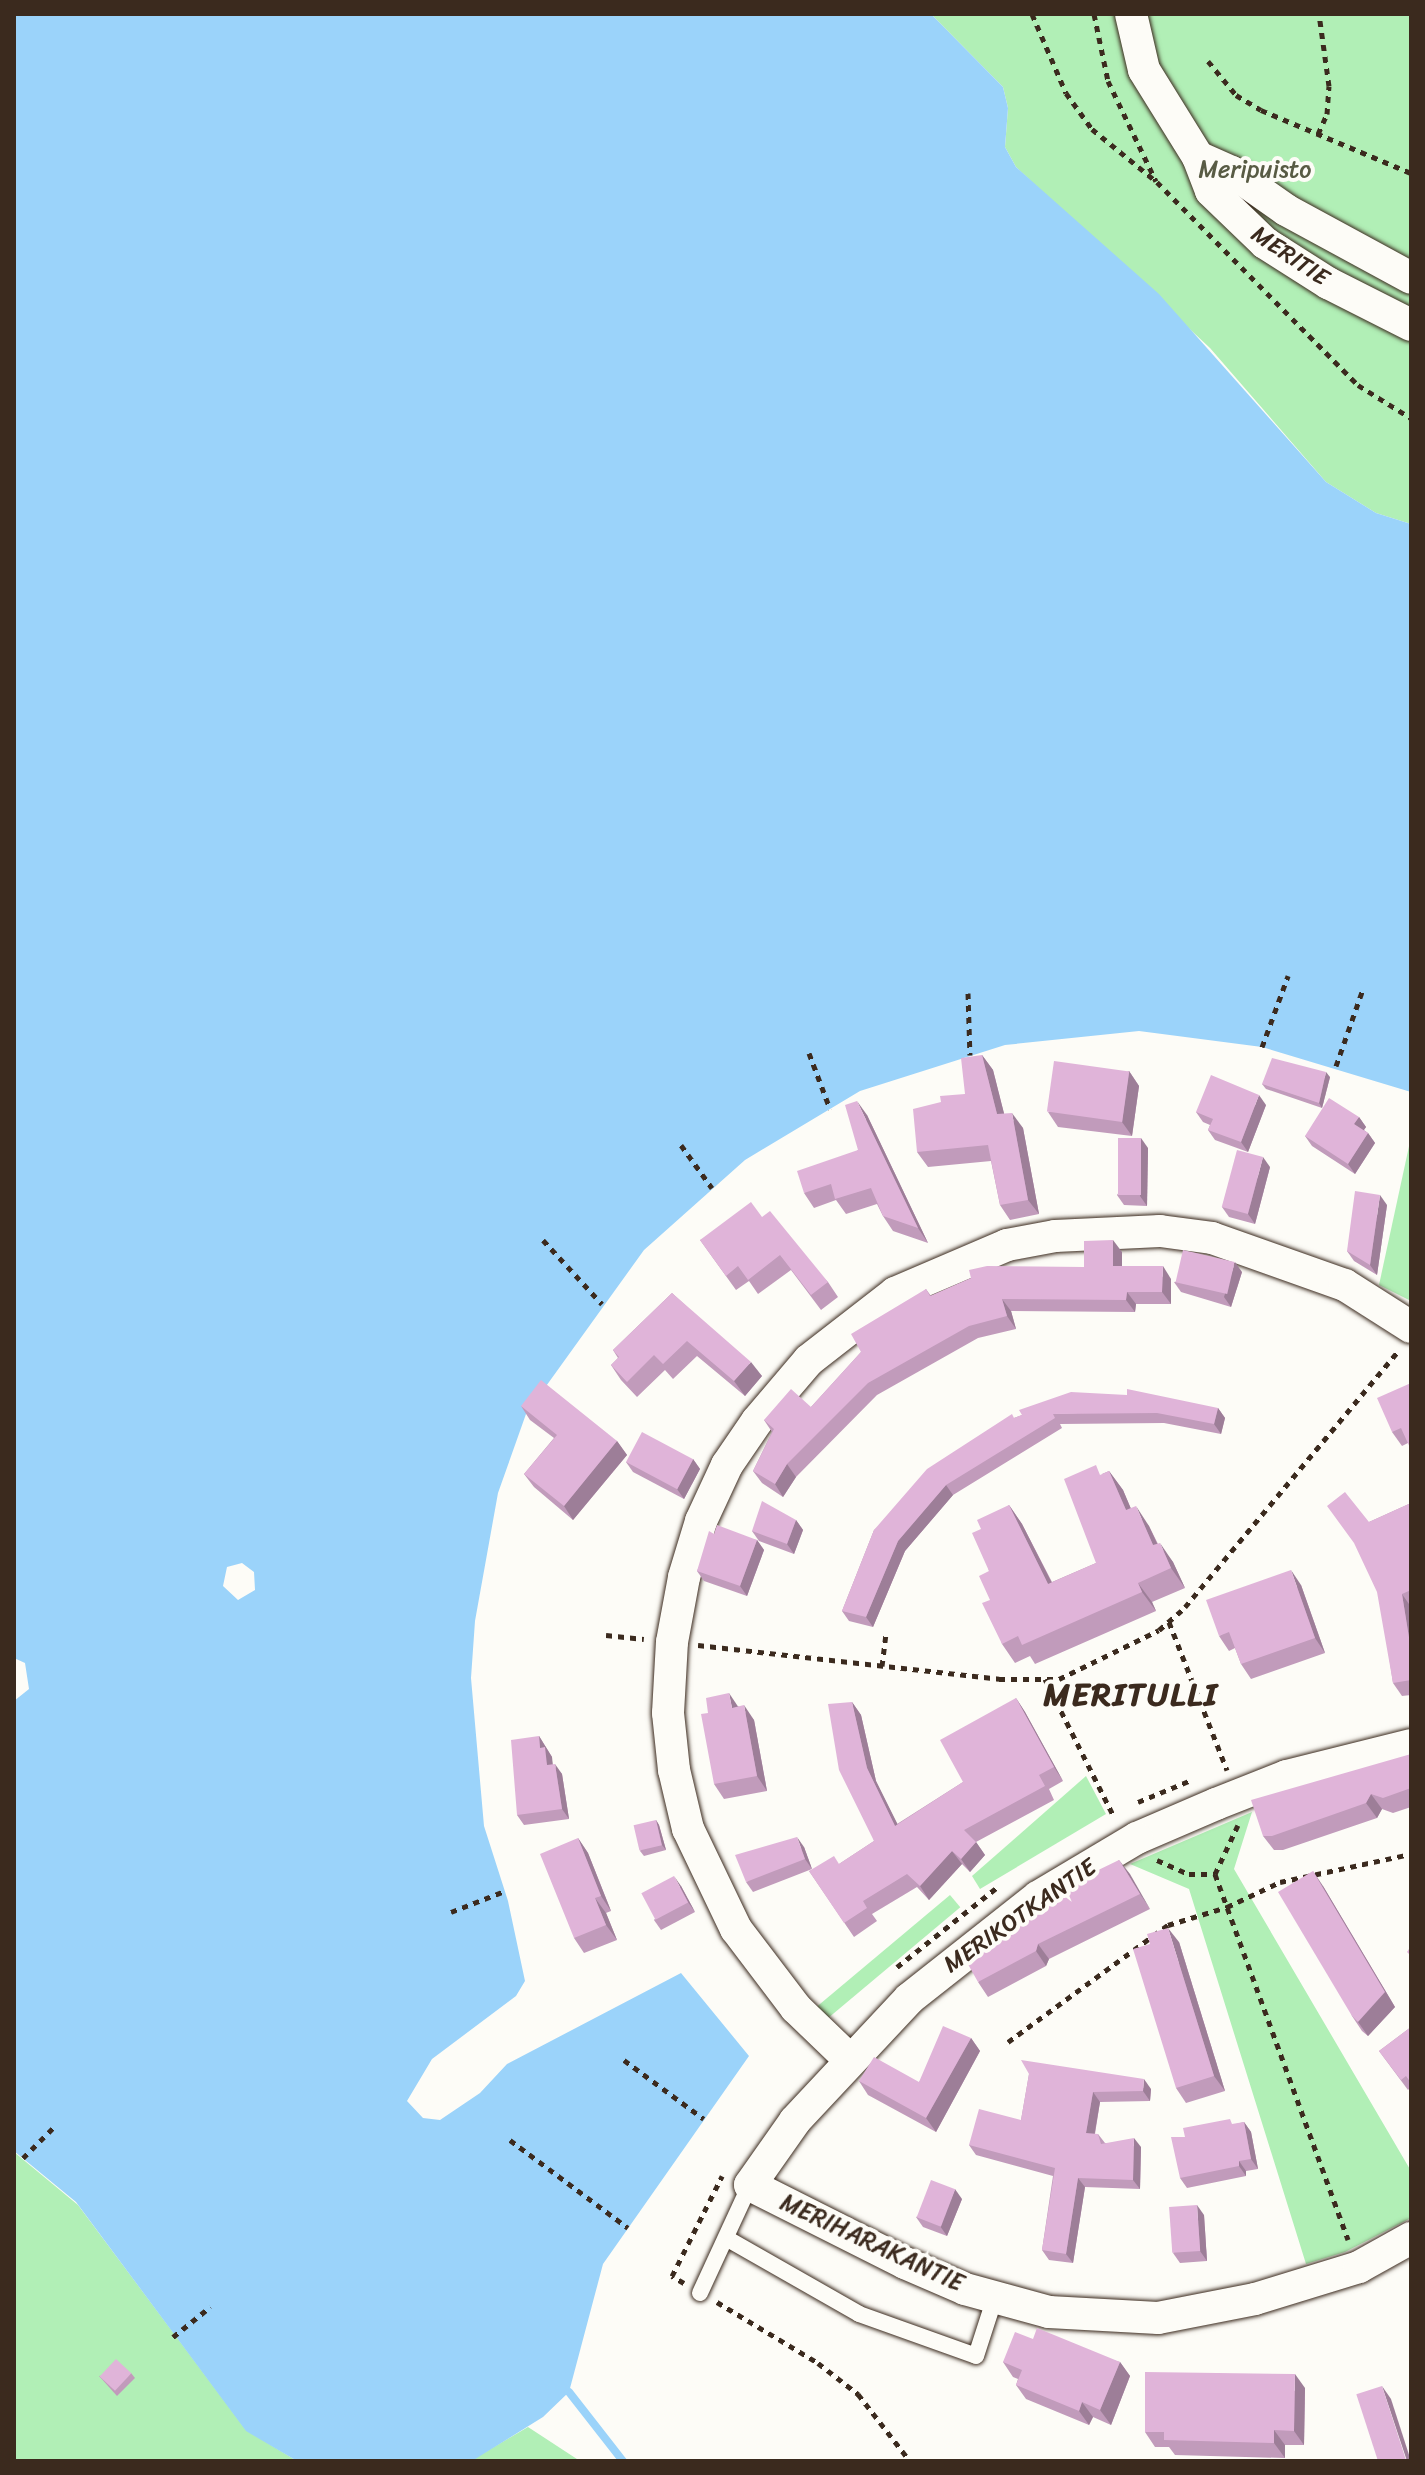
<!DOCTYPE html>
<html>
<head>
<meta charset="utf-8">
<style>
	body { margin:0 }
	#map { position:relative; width:1425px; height:2475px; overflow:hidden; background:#fdfcf7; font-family:Sriracha,sans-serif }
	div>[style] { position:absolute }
	.green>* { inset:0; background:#b1efb6; transform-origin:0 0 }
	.water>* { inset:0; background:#9bd3fa }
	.stream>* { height:8px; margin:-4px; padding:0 4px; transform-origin:4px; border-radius:4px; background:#9bd3fa }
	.path>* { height:5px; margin-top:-2.5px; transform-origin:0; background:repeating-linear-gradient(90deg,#3b2a1e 0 6px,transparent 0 12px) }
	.roads { filter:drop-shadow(0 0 2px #3b2a1e) drop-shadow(0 0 2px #3b2a1e) }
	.lane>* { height:16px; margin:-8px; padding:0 8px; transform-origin:8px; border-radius:8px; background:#fdfcf7 }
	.street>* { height:32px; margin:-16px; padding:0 16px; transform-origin:16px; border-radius:16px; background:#fdfcf7 }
	.wall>* { inset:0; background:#c19bbb }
	.shaded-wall>* { inset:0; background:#9d7e98 }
	.building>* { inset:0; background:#e0b4d9; transform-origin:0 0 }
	span { translate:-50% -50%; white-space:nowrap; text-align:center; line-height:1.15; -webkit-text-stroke:8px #fdfcf7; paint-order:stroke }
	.park-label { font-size:24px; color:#585b44 }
	.street-label { font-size:24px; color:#3b2a1e }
	.district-label { font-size:32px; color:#3b2a1e; font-weight:700; letter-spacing:2px }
	.frame { position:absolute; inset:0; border:16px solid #3b2a1e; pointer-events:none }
</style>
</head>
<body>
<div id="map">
	<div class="green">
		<i style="clip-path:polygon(931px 14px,1411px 14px,1411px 524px,1376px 513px,1326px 482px,1210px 348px,1016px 167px,1005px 147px,1008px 108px,1003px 87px)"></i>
		<i style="clip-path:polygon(1411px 1137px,1411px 1301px,1379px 1285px)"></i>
		<i style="clip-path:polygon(1086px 1776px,1106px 1814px,980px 1889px,972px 1876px)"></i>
		<i style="clip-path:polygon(1252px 1812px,1234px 1869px,1411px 2171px,1411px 2218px,1345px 2252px,1306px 2264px,1189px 1889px,1130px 1864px)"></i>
		<i style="left:950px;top:1895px;width:16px;height:174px;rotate:50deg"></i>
		<i style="clip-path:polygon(14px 2152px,78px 2205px,246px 2430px,297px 2461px,14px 2461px)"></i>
		<i style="clip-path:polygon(528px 2427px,580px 2461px,470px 2461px)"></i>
	</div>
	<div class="water">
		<i style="clip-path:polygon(evenodd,14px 14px,931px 14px,1003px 87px,1008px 108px,1005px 147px,1016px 167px,1159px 294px,1326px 482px,1376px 513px,1411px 524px,1411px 1092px,1262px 1047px,1139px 1031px,1005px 1045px,860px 1091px,745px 1160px,644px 1250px,526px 1414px,498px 1493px,475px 1621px,471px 1678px,484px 1826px,508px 1901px,525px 1981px,516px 1996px,432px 2059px,407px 2101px,423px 2118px,440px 2120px,480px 2093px,507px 2064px,681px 1973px,749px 2056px,603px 2264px,569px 2392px,543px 2417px,472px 2461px,297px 2461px,246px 2431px,76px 2202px,14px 2151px,14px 1701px,29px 1689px,25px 1663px,14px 1658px,14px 14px,242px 1563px,254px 1572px,255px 1590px,238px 1600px,223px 1586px,227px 1567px,242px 1563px)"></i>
	</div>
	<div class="stream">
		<i style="left:569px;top:2392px;width:88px;rotate:52deg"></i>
	</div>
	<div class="path">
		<i style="left:1032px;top:14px;width:86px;rotate:66.7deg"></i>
		<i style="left:1066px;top:93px;width:44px;rotate:54.2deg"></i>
		<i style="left:1092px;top:129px;width:84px;rotate:39.2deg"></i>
		<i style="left:1157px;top:182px;width:286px;rotate:45.3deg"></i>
		<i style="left:1358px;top:385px;width:62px;rotate:31.9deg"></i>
		<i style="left:1094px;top:14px;width:68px;rotate:78.2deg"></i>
		<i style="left:1108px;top:81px;width:111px;rotate:64.4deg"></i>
		<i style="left:1208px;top:61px;width:44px;rotate:50.5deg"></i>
		<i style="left:1236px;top:95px;width:29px;rotate:31deg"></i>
		<i style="left:1261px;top:110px;width:163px;rotate:22.8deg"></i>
		<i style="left:1318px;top:134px;width:22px;rotate:-66deg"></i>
		<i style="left:1327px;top:114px;width:28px;rotate:-86deg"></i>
		<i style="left:1329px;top:86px;width:73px;rotate:-97.9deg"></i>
		<i style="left:968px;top:993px;width:62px;rotate:88.2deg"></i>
		<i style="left:1262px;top:1047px;width:76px;rotate:-69.9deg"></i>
		<i style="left:809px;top:1053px;width:60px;rotate:69.4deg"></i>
		<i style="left:1336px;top:1066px;width:82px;rotate:-70.7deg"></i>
		<i style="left:681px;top:1145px;width:53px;rotate:54.2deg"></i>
		<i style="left:543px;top:1240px;width:87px;rotate:47.3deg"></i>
		<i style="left:1169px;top:1622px;width:159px;rotate:68.6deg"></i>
		<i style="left:606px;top:1635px;width:38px;rotate:6deg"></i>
		<i style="left:698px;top:1645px;width:303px;rotate:6.4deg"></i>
		<i style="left:999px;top:1679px;width:60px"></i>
		<i style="left:1059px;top:1679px;width:111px;rotate:-26.1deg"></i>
		<i style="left:1159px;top:1630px;width:35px;rotate:-41deg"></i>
		<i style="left:1185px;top:1607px;width:333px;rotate:-50.2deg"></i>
		<i style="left:882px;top:1666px;width:32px;rotate:-83deg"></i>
		<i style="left:1045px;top:1679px;width:154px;rotate:63.4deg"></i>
		<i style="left:1138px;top:1802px;width:57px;rotate:-22.5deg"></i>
		<i style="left:1157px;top:1860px;width:35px;rotate:24deg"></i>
		<i style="left:1189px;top:1874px;width:26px"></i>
		<i style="left:1215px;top:1874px;width:389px;rotate:70deg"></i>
		<i style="left:1215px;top:1874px;width:54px;rotate:-64.9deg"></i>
		<i style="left:451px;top:1912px;width:58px;rotate:-21.3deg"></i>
		<i style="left:897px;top:1967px;width:130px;rotate:-38.5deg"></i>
		<i style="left:1008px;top:2042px;width:198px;rotate:-36.2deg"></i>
		<i style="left:1168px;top:1925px;width:62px;rotate:-17deg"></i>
		<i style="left:1227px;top:1907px;width:59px;rotate:-25.3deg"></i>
		<i style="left:1280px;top:1882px;width:134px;rotate:-12.1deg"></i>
		<i style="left:624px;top:2060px;width:99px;rotate:36.4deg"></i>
		<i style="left:510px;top:2140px;width:147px;rotate:36.7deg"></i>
		<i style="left:23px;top:2158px;width:42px;rotate:-45deg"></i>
		<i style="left:684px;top:2283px;width:14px;rotate:-150deg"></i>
		<i style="left:672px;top:2276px;width:112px;rotate:-63.4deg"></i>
		<i style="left:717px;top:2302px;width:118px;rotate:31.1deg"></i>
		<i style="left:818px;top:2363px;width:51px;rotate:37.8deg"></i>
		<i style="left:858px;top:2394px;width:85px;rotate:52.2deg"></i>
		<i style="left:173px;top:2337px;width:48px;rotate:-39deg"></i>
	</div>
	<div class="roads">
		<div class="lane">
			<i style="left:726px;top:2238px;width:153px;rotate:29.7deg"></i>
			<i style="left:859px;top:2314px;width:124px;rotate:19.7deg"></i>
			<i style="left:976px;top:2356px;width:62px;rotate:-72.1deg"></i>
			<i style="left:700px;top:2293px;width:119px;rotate:-65.2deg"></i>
		</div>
		<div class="street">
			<i style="left:1131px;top:14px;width:57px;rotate:76.9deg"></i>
			<i style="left:1144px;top:70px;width:102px;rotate:58.2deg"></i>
			<i style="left:1198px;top:157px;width:36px;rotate:69deg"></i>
			<i style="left:1211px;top:191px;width:75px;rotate:43.9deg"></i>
			<i style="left:1265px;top:243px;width:75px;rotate:32.4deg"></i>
			<i style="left:1328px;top:283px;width:93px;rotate:26.8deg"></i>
			<i style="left:1198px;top:157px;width:37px;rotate:24deg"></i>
			<i style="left:1232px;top:172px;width:66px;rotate:35.1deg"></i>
			<i style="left:1286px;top:210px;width:142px;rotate:28.5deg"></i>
			<i style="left:1411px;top:1745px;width:128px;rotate:166deg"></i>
			<i style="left:1287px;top:1776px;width:76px;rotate:158.5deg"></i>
			<i style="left:1216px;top:1804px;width:86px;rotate:156.7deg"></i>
			<i style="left:1137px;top:1838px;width:115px;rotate:149.2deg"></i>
			<i style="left:1038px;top:1897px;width:164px;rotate:141.7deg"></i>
			<i style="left:909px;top:1999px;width:167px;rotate:133.1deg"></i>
			<i style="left:795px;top:2121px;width:78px;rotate:125.1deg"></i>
			<i style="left:750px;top:2185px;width:174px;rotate:26.7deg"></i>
			<i style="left:905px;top:2263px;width:65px;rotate:23.4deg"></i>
			<i style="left:965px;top:2289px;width:87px;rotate:15.3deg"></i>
			<i style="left:1049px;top:2312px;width:109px;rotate:3.2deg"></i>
			<i style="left:1158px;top:2318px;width:99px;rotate:-11.1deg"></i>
			<i style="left:1255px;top:2299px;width:109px;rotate:-17.1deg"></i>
			<i style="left:1359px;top:2267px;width:60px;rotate:-29.1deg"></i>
			<i style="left:849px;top:2059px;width:74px;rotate:-136.1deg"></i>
			<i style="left:796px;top:2008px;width:99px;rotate:-127.2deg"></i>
			<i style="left:736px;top:1929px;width:111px;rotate:-115.6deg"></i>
			<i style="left:688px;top:1829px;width:61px;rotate:-103.3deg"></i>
			<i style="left:674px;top:1770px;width:57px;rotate:-96deg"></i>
			<i style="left:668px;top:1713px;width:71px;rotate:-86.8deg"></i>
			<i style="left:672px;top:1642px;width:66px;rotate:-79.5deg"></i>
			<i style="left:684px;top:1577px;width:59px;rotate:-73.1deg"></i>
			<i style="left:701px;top:1521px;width:62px;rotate:-65.1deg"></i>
			<i style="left:727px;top:1465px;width:53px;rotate:-55.7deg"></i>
			<i style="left:757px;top:1421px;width:80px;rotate:-49.6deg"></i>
			<i style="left:809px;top:1360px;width:109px;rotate:-37.9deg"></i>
			<i style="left:895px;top:1293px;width:122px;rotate:-23.2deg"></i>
			<i style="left:1007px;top:1245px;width:49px;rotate:-10.6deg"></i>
			<i style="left:1055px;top:1236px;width:105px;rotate:-2.7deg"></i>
			<i style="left:1160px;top:1231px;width:52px;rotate:7.7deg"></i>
			<i style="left:1212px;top:1238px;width:141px;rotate:19.5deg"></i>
			<i style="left:1345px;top:1285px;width:78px;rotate:32.5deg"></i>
		</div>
	</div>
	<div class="wall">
		<i style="clip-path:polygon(982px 1055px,993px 1070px,1004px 1114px,1023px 1128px,1039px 1214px,1010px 1220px,1000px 1205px,991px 1161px,928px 1167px,917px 1152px,965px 1094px)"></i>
		<i style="clip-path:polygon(1129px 1071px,1139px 1086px,1132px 1136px,1058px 1127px,1048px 1112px)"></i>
		<i style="clip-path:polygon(1330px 1077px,1322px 1108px,1266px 1089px,1262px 1084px)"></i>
		<i style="clip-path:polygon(1266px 1105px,1248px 1152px,1215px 1140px,1208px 1130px,1210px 1125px,1203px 1122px,1196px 1112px)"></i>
		<i style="clip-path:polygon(867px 1115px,928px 1243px,893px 1231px,883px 1216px,877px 1204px,846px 1214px,836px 1200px,814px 1208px,804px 1193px,858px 1150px)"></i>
		<i style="clip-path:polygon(1359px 1117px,1366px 1127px,1364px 1130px,1368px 1133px,1375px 1143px,1355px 1174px,1312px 1146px,1305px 1136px)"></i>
		<i style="clip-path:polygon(1148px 1148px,1147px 1206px,1124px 1205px,1117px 1195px)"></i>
		<i style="clip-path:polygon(1270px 1167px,1255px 1224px,1229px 1217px,1222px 1207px)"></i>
		<i style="clip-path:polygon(1387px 1205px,1377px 1275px,1354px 1261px,1347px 1251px)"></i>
		<i style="clip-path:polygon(762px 1217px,828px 1282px,838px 1297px,821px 1310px,791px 1270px,758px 1294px,749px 1281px,736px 1290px,700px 1240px)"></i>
		<i style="clip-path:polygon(1122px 1252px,1122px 1266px,1171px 1279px,1171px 1304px,1136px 1304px,1135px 1312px,1011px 1311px,1016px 1329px,978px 1338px,877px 1395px,796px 1477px,783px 1497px,762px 1483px,753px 1471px,772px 1432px,764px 1420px,811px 1407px,861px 1352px,926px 1289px,931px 1296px,1084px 1267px)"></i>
		<i style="clip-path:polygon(1242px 1272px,1231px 1307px,1181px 1292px,1174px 1282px)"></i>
		<i style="clip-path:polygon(672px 1293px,762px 1376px,745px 1396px,697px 1356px,673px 1379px,665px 1370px,637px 1397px,621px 1380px,611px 1365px,618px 1358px,613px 1350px)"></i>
		<i style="clip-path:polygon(1411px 1383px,1408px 1443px,1402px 1446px,1392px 1432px)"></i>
		<i style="clip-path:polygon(521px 1406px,617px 1441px,627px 1455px,573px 1520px,534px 1487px,524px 1474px,554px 1438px,530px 1420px)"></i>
		<i style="clip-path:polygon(1218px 1408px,1225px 1418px,1221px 1434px,1164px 1423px,1060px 1424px,1062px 1428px,953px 1495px,905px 1551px,873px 1627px,849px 1621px,842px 1611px,874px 1530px,1014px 1418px,1022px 1415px)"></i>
		<i style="clip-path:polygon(693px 1459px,700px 1469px,684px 1499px,633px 1472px,626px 1462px)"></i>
		<i style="clip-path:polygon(1109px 1471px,1123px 1490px,1131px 1509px,1149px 1526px,1158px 1544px,1173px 1562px,1185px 1588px,1152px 1602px,1156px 1611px,1035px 1664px,1030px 1656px,1015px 1663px,1002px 1644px,990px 1600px,989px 1571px,981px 1529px,1009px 1505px,1022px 1524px,1052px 1582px,1096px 1563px,1102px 1474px)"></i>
		<i style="clip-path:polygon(1411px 1503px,1411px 1695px,1402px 1696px,1393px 1683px,1369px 1522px)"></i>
		<i style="clip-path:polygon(796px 1520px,803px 1530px,794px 1554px,759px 1541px,752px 1531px)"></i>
		<i style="clip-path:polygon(714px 1534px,757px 1540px,764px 1550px,747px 1596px,704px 1581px,697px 1571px)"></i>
		<i style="clip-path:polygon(1301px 1585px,1325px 1653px,1251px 1679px,1241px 1664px,1235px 1648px,1229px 1651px,1219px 1636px)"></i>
		<i style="clip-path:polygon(1016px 1698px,1025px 1712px,1063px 1781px,1049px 1789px,1054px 1800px,976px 1842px,985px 1855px,970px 1872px,962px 1864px,929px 1900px,917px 1887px,872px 1914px,877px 1921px,854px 1937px,809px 1871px,839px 1864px,874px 1841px,852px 1702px,861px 1715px,876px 1781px,897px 1824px,963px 1782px)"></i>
		<i style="clip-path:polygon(738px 1706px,754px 1720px,767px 1791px,724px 1799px,714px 1784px)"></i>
		<i style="clip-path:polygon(539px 1736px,552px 1757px,552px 1764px,562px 1774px,569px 1819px,524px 1825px,517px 1815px)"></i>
		<i style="clip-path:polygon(1411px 1754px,1411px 1807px,1393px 1813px,1382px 1809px,1377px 1818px,1283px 1850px,1274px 1850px,1263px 1836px)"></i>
		<i style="clip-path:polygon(656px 1820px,659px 1825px,666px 1850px,644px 1856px,640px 1851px)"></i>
		<i style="clip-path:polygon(578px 1838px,588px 1853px,611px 1911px,606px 1913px,617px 1940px,584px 1953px,574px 1938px)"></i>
		<i style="clip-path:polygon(804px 1847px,812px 1869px,753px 1892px,746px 1882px)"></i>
		<i style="clip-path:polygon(1119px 1860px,1150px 1909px,1049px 1959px,1046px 1966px,988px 1997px,978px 1982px)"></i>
		<i style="clip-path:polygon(681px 1886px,695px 1912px,661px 1930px,654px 1920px)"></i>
		<i style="clip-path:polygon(1323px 1886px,1395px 2007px,1368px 2036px,1362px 2031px,1352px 2016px)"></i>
		<i style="clip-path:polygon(1179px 1942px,1225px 2091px,1186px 2103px,1176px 2088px)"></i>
		<i style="clip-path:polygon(1411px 2027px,1411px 2087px,1408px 2090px,1379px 2051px)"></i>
		<i style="clip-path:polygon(971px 2038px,980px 2051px,936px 2132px,868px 2095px,859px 2081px,919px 2082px)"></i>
		<i style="clip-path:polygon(1029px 2074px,1151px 2089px,1150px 2101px,1100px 2102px,1095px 2134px,1098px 2134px,1105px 2143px,1141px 2147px,1140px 2189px,1085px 2187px,1073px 2263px,1049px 2260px,1042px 2250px,1053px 2176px,976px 2155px,969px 2145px,1021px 2120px)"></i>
		<i style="clip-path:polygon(1244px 2122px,1251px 2132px,1258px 2169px,1246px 2171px,1246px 2176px,1187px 2188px,1180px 2178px,1185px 2137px)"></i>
		<i style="clip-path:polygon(962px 2199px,947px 2236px,923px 2227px,916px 2217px)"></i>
		<i style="clip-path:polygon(1204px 2215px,1207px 2261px,1180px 2263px,1173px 2253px)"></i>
		<i style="clip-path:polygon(1033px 2339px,1120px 2362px,1130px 2376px,1111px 2425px,1093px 2417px,1089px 2425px,1026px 2399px,1016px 2385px,1018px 2379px,1013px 2377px,1003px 2362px)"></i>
		<i style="clip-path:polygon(131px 2373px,135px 2378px,117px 2396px,99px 2376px)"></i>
		<i style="clip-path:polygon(1305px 2388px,1304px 2445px,1285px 2445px,1285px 2458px,1175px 2455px,1169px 2447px,1155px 2447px,1145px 2432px)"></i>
	</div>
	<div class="shaded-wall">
		<i style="clip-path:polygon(982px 1055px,993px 1070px,1008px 1129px,997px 1114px)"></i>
		<i style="clip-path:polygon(1129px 1071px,1139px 1086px,1132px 1136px,1122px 1122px)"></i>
		<i style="clip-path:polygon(1326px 1072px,1330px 1077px,1322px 1108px,1319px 1103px)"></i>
		<i style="clip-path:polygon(1259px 1095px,1266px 1105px,1248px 1152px,1241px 1142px)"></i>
		<i style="clip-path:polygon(857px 1101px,867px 1115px,928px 1243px,918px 1228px)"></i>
		<i style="clip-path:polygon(1012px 1113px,1023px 1128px,1039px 1214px,1028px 1200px)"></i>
		<i style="clip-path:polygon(1359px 1117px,1366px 1127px,1361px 1134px,1354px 1124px)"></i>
		<i style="clip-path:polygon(1368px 1133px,1375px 1143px,1355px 1174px,1348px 1164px)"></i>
		<i style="clip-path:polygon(1141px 1138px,1148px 1148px,1147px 1206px,1140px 1196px)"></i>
		<i style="clip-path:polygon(1263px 1157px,1270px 1167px,1255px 1224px,1248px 1214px)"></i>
		<i style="clip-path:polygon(1380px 1195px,1387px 1205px,1377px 1275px,1370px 1265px)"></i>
		<i style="clip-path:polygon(1113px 1240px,1122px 1252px,1122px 1278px,1113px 1266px)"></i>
		<i style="clip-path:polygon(1235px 1262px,1242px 1272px,1231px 1307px,1224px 1297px)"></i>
		<i style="clip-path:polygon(1163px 1266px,1171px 1279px,1171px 1304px,1162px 1292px)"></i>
		<i style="clip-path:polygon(1127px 1292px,1136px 1304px,1135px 1312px,1126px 1300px)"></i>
		<i style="clip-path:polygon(1002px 1299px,1011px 1311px,1016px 1329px,1007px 1316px)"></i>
		<i style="clip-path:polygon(751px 1362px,762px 1376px,745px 1396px,734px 1381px)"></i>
		<i style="clip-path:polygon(1218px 1408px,1225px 1418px,1221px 1434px,1214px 1424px)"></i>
		<i style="clip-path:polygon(617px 1441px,627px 1455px,573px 1520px,564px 1506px)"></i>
		<i style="clip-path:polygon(693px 1459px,700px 1469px,684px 1499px,677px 1489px)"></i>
		<i style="clip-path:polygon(787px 1464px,796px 1477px,783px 1497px,775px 1484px)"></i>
		<i style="clip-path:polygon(1109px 1471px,1123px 1490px,1140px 1530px,1126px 1510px)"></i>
		<i style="clip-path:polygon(946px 1485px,953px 1495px,905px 1551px,873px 1627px,866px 1617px,898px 1541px)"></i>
		<i style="clip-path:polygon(1009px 1505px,1022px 1524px,1062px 1603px,1048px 1584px)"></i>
		<i style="clip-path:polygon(1136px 1506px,1149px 1526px,1167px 1565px,1153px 1545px)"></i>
		<i style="clip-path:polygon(796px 1520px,803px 1530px,794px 1554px,787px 1544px)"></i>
		<i style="clip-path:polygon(757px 1540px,764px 1550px,747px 1596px,740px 1586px)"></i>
		<i style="clip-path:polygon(1160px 1543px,1173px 1562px,1185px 1588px,1171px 1568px)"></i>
		<i style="clip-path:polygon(1291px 1570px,1301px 1585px,1325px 1653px,1315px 1638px)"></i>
		<i style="clip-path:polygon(1138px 1583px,1152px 1602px,1156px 1611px,1142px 1592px)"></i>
		<i style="clip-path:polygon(1402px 1594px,1411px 1607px,1411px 1650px)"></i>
		<i style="clip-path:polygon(729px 1693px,739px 1708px,732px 1708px)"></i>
		<i style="clip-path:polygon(1016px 1698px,1025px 1712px,1063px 1781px,1054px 1767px)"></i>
		<i style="clip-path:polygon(852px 1702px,861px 1715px,876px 1781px,905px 1839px,895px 1826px,867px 1768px)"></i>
		<i style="clip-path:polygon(744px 1705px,754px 1720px,767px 1791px,757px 1776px)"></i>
		<i style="clip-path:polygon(539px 1736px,552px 1757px,554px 1775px,547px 1765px,540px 1748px)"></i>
		<i style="clip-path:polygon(555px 1764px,562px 1774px,569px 1819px,562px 1809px)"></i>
		<i style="clip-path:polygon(1371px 1794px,1382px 1809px,1377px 1818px,1366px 1803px)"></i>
		<i style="clip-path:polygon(656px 1820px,659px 1825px,666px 1850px,662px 1845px)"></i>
		<i style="clip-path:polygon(797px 1837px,804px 1847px,812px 1869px,805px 1859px)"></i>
		<i style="clip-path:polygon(578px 1838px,588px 1853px,611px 1911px,601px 1896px)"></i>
		<i style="clip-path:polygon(976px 1842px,985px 1855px,970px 1872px,961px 1859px)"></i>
		<i style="clip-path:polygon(952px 1851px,962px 1864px,929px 1900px,920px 1886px)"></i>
		<i style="clip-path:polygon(1119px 1860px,1130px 1874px,1150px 1909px,1140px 1894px)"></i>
		<i style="clip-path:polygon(1313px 1871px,1323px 1886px,1395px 2007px,1368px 2036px,1358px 2022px)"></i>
		<i style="clip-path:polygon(674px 1876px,681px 1886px,695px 1912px,688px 1902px)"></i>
		<i style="clip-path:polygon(595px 1898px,606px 1913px,617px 1940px,606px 1925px)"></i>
		<i style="clip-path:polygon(1168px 1928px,1179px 1942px,1225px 2091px,1214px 2076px)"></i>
		<i style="clip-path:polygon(1038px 1944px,1049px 1959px,1046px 1966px,1036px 1951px)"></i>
		<i style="clip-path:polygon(971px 2038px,980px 2051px,936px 2132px,926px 2118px)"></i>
		<i style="clip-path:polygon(1144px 2079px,1151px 2089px,1150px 2101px,1143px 2091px)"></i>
		<i style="clip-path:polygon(1093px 2092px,1100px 2102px,1093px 2143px,1086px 2133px)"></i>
		<i style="clip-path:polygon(1244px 2122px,1251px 2132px,1258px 2169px,1251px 2159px)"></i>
		<i style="clip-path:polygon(1134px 2138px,1141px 2147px,1140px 2189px,1133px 2180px)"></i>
		<i style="clip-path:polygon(1239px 2161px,1246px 2171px,1246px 2176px,1239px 2166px)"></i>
		<i style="clip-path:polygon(1078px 2178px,1085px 2187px,1073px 2263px,1066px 2254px)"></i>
		<i style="clip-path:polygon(955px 2189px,962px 2199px,947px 2236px,940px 2226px)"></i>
		<i style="clip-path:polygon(1197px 2205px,1204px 2215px,1207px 2261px,1200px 2251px)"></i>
		<i style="clip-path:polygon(1120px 2362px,1130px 2376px,1111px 2425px,1100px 2410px)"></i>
		<i style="clip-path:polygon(1295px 2374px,1305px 2388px,1304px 2445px,1294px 2431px)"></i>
		<i style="clip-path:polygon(1382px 2386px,1391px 2399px,1411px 2461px,1407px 2461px)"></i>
		<i style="clip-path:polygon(1082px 2402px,1093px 2417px,1089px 2425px,1079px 2411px)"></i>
		<i style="clip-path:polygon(1274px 2430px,1285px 2445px,1285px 2458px,1274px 2443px)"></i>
	</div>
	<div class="building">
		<i style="clip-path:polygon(982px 1055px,997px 1114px,1012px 1113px,1028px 1200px,1000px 1205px,988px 1145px,917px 1152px,913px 1109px,941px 1102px,940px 1096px,965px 1094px,961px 1058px)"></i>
		<i style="clip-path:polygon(1272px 1058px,1326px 1072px,1319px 1103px,1262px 1084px)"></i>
		<i style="left:1054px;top:1061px;width:76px;height:51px;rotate:8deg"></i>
		<i style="clip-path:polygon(1211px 1075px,1259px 1095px,1241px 1142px,1208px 1130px,1213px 1119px,1196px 1112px)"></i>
		<i style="clip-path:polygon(1329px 1098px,1359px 1117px,1354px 1124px,1368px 1133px,1348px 1164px,1305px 1136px)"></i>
		<i style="clip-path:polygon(857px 1101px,918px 1228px,883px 1216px,871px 1188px,835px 1199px,831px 1184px,804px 1193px,797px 1171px,858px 1150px,845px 1105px)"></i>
		<i style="left:1118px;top:1138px;width:23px;height:57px"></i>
		<i style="left:1237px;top:1150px;width:27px;height:59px;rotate:15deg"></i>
		<i style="clip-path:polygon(1355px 1191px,1380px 1195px,1370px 1265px,1347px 1251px)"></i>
		<i style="clip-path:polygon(751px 1202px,762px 1217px,770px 1211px,828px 1282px,811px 1295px,780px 1255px,748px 1280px,738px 1266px,726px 1276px,700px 1240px)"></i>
		<i style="clip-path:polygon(1113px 1240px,1113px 1266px,1163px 1266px,1162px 1292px,1127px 1292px,1126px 1300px,1002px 1299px,1007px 1316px,969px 1326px,868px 1383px,787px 1464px,775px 1484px,753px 1471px,774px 1429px,764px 1420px,791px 1389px,811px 1407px,861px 1352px,851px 1334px,926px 1289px,930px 1296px,971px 1278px,969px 1270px,987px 1266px,1084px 1267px,1084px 1241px)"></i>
		<i style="left:1183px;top:1250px;width:53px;height:33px;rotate:13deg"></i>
		<i style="clip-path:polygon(672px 1293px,751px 1362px,734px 1381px,687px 1341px,663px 1364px,654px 1355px,627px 1382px,611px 1365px,619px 1357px,613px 1350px)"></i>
		<i style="clip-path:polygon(541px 1380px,617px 1441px,564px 1506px,524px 1474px,557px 1435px,521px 1406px)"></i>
		<i style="clip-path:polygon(1411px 1383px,1411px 1450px,1401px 1428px,1392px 1432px,1377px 1398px)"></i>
		<i style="clip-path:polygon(1127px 1389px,1218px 1408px,1214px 1424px,1157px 1413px,1053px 1414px,1055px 1418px,946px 1485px,898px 1541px,866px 1617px,842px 1611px,874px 1530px,927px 1469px,1012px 1414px,1014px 1418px,1022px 1415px,1019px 1410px,1071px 1392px,1127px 1395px)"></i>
		<i style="left:642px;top:1432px;width:58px;height:34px;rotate:28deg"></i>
		<i style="clip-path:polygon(1096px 1465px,1100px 1475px,1109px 1471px,1126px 1510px,1136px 1506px,1153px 1545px,1160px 1543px,1171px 1568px,1138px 1583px,1142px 1592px,1022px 1645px,1018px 1636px,1002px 1644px,982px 1603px,990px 1600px,979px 1576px,989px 1571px,972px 1533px,981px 1529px,977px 1520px,1009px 1505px,1048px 1584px,1096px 1563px,1064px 1479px)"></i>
		<i style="clip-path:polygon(1345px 1492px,1369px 1522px,1411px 1503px,1411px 1590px,1402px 1594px,1411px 1650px,1411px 1680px,1393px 1683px,1377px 1592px,1354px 1543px,1327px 1506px)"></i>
		<i style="clip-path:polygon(762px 1501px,796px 1520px,787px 1544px,752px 1531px)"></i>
		<i style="clip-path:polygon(717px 1525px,757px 1540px,740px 1586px,697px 1571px,709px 1531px,714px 1534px)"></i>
		<i style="clip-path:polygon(1291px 1570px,1315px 1638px,1241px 1664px,1229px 1632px,1219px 1636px,1206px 1600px)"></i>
		<i style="clip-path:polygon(729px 1693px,732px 1708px,744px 1705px,757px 1776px,714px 1784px,701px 1714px,708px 1713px,706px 1698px)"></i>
		<i style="clip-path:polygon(1016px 1698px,1054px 1767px,1039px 1775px,1045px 1786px,964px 1830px,976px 1842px,961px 1859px,952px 1851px,920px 1886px,907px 1874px,863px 1901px,867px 1908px,844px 1923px,809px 1871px,834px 1856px,839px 1864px,874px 1841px,839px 1770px,828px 1704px,852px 1702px,867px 1768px,895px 1826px,963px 1782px,940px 1740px)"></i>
		<i style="clip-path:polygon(539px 1736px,540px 1748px,545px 1747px,547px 1765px,555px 1764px,562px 1809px,517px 1815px,511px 1740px)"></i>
		<i style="clip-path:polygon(1411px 1754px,1411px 1788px,1383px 1798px,1371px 1794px,1366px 1803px,1272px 1836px,1263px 1836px,1251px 1800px)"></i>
		<i style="left:656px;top:1820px;width:26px;height:23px;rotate:77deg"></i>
		<i style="clip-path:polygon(797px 1837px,805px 1859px,746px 1882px,735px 1855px)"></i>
		<i style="clip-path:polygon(578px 1838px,601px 1896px,595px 1898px,606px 1925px,574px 1938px,540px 1854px)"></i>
		<i style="clip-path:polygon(1119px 1860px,1140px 1894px,1038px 1944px,1036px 1951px,978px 1982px,965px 1959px,1051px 1900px,1057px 1890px)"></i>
		<i style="clip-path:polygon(1313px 1871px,1385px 1992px,1358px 2022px,1352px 2016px,1278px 1892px)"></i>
		<i style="left:674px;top:1876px;width:30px;height:37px;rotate:62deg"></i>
		<i style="clip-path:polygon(1168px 1928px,1214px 2076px,1176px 2088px,1133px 1949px,1150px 1944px,1147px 1934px)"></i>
		<i style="clip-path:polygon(1411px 1946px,1411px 1956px,1407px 1952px)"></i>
		<i style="clip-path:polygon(943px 2026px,971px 2038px,926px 2118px,859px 2081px,874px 2057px,919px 2082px)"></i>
		<i style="clip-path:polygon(1411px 2027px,1411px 2083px,1406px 2076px,1401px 2080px,1379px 2051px)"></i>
		<i style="clip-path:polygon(1021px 2060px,1144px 2079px,1143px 2091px,1093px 2092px,1086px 2133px,1098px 2134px,1101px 2144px,1134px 2138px,1133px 2180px,1078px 2178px,1066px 2254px,1042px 2250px,1055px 2168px,969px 2145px,979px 2109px,1021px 2120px,1029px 2074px)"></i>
		<i style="clip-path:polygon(1230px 2119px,1232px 2124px,1244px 2122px,1251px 2159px,1239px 2161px,1239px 2166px,1180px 2178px,1171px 2137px,1185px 2137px,1183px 2128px)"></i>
		<i style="left:931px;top:2180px;width:26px;height:40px;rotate:21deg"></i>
		<i style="left:1197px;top:2205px;width:46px;height:28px;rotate:86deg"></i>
		<i style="clip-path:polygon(1037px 2328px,1120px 2362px,1100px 2410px,1082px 2402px,1079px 2411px,1016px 2385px,1022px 2370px,1003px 2362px,1015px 2332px,1033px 2339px)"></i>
		<i style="left:116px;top:2359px;width:21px;height:24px;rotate:43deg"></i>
		<i style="clip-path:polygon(1145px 2372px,1295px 2374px,1294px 2431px,1274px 2430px,1274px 2443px,1164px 2440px,1164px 2432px,1145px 2432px)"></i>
		<i style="left:1382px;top:2386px;width:79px;height:27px;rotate:72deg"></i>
	</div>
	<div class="park-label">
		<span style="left:1255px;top:170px">Meripuisto</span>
	</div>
	<div class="street-label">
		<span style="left:1290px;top:256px;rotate:34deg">MERITIE</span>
		<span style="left:1020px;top:1916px;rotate:-35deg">MERIKOTKANTIE</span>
		<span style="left:872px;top:2243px;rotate:25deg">MERIHARAKANTIE</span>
	</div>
	<div class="district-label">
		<span style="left:1131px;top:1695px">MERITULLI</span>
	</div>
	<div class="frame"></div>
</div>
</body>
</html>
